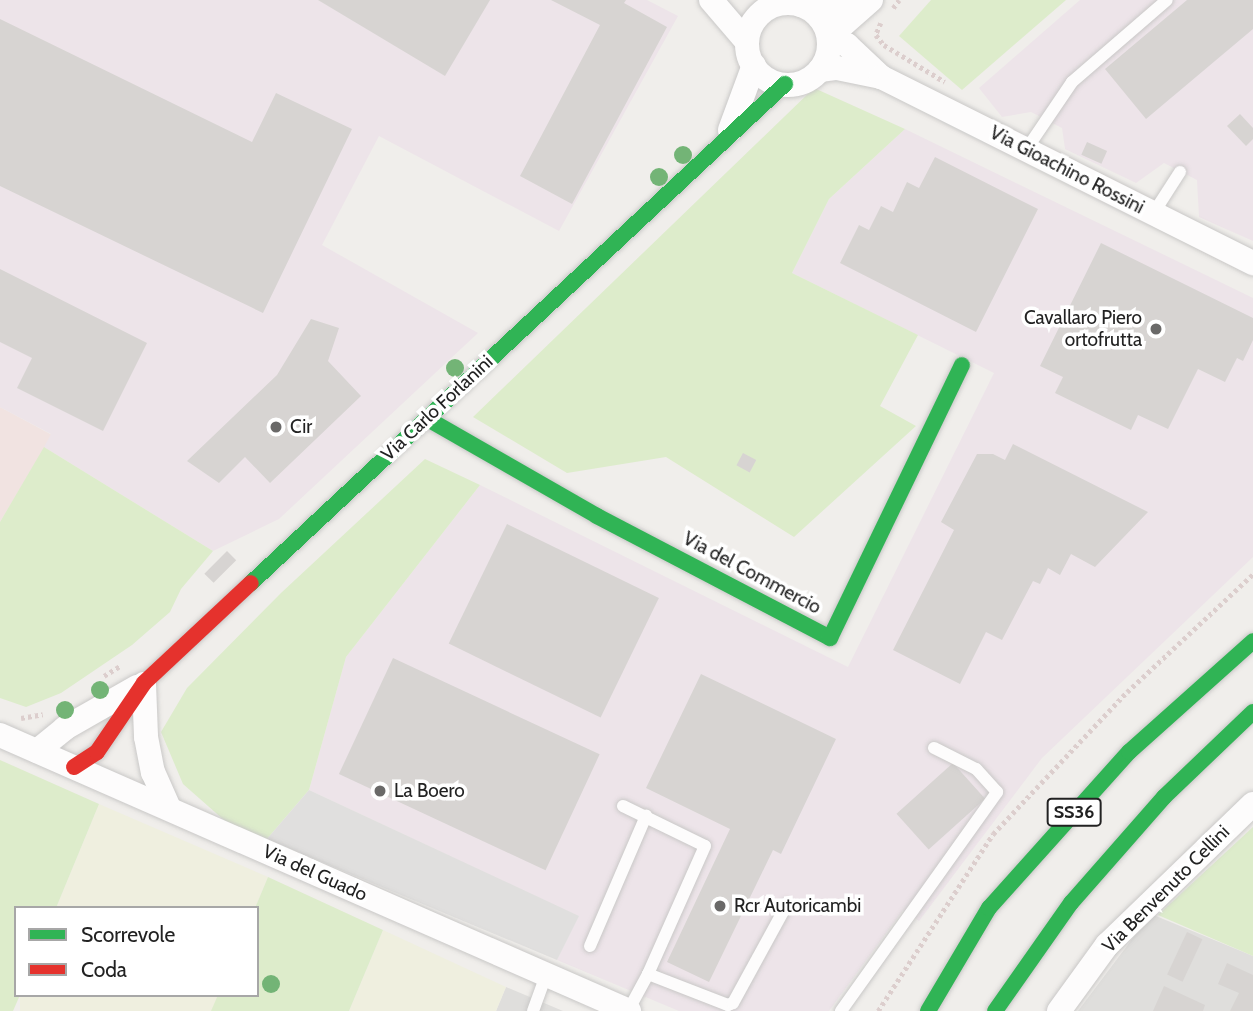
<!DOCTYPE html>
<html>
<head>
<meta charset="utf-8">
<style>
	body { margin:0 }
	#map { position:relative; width:1253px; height:1011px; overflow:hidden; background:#f0eeeb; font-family:Cabin,sans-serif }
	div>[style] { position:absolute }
	.residential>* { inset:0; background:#dfdedc }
	.commercial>* { inset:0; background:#f1e3e1 }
	.industrial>* { inset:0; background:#ede4e9 }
	.farmland>* { inset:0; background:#efefdf; transform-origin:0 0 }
	.grass>* { inset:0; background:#ddeccb }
	.parking>* { inset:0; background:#e0dfde }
	.building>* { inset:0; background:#d7d4d2; transform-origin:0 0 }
	.path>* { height:4.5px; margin-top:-2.25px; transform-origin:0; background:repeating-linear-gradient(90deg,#dccecd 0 3.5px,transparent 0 7px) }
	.roads { filter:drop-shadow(0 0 2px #c9c8c7) drop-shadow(0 0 2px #c9c8c7) }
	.lane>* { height:12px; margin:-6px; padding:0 6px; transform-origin:6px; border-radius:6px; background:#fdfcfc }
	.street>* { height:24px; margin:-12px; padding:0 12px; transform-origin:12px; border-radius:12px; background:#fdfcfc }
	.street>.ring { margin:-12px; padding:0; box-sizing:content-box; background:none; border:24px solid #fdfcfc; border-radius:50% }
	.fast>* { height:16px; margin:-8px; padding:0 8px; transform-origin:8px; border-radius:8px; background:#30b455 }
	.jam>* { height:16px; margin:-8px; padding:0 8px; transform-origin:8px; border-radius:8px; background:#e5322d }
	.trees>* { width:18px; height:18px; margin:-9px; border-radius:50%; background:#73b476 }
	.dots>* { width:19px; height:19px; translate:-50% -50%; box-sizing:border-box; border:4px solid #fff; border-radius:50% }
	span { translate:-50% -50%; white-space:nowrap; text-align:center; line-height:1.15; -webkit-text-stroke:7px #fff; paint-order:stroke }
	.shield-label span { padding:2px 5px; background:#fff; border:2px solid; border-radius:5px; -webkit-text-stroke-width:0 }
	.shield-label { font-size:18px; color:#222; font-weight:700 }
	.street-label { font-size:19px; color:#222 }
	.poi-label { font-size:19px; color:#222 }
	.right { translate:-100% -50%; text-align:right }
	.left { translate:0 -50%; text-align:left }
	.legend { position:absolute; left:14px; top:906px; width:245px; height:91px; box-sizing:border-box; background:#fff; border:2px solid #a7a7a7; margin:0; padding:9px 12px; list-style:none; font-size:21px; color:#222 }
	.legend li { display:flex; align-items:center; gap:14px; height:35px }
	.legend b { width:35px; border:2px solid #a7a7a7 }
</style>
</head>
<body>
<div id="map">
	<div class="residential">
		<i style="clip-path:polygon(1151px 914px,1253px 956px,1253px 1011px,1078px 1011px)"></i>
		<i style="clip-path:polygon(506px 987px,563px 1011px,496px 1011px)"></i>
	</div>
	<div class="commercial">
		<i style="clip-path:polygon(0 407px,52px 435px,0 522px)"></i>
	</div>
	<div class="industrial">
		<i style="clip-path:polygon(0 0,647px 0,678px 16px,559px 231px,379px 136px,322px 245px,478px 333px,279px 519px,213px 551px,44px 447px,51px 434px,0 407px)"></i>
		<i style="clip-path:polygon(1080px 0,1253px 0,1253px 241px,1199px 217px,1197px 180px,1164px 163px,1136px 183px,1065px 149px,1062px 128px,1031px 112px,1002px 117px,979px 88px)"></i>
		<i style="clip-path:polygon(905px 129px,1253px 298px,1253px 557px,1042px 758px,919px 921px,903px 910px,829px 1011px,679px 1011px,557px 960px,578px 916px,309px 790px,346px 657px,480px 485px,848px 667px,994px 373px,792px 273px,829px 199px)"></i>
	</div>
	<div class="farmland">
		<i style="clip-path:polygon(99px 804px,268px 877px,255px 908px,56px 908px)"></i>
		<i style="clip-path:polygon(383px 930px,506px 987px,496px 1011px,349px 1011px)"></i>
		<i style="left:20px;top:995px;width:198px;height:17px"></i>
	</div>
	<div class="grass">
		<i style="clip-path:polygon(931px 0,1066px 0,962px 90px,899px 36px)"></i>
		<i style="clip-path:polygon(814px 88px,905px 129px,829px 199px,792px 273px,918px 335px,880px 406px,916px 426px,794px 537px,666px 457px,567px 473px,473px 417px)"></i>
		<i style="clip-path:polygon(44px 447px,213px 551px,181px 589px,170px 612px,132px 645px,61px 693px,26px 707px,0 698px,0 522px)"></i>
		<i style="clip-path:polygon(425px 459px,480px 485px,346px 657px,309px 790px,267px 839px,225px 821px,183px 784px,161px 732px,187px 688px,281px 593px)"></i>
		<i style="clip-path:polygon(0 760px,99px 804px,56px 908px,16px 908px,16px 995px,20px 995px,13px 1011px,0 1011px)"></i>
		<i style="clip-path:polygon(1253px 827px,1253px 956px,1158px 915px)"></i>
		<i style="clip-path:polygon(268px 877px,383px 930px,349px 1011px,211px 1011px,218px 995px,257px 995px,255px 908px)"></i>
	</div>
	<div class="parking">
		<i style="clip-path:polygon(309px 790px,579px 916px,557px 960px,267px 839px)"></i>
	</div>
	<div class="building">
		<i style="clip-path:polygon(318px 0,490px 0,445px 76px)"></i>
		<i style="clip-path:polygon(551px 0,626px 0,624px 3px,667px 27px,572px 204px,520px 176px,600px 25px)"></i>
		<i style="clip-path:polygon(1187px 0,1253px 0,1253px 29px,1146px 119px,1105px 69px)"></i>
		<i style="clip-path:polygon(0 19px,252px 142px,276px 93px,352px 129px,263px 313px,0 186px)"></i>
		<i style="clip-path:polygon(1240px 114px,1253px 128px,1253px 139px,1246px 146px,1227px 126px)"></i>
		<i style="left:1087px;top:142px;width:22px;height:14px;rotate:24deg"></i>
		<i style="clip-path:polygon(935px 157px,1038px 209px,976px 332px,840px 263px,859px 225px,869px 230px,881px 206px,893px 212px,907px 182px,919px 188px)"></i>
		<i style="clip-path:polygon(1101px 243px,1253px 318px,1253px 340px,1243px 361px,1237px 358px,1225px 382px,1198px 369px,1168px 429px,1138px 415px,1131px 430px,1055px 393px,1063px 377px,1040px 366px)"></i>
		<i style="clip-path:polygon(0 269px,147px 343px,103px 431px,17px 388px,32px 358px,0 342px)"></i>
		<i style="clip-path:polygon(311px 319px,339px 328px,328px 361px,361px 396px,270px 483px,245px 457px,219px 483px,187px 461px,277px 375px)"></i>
		<i style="clip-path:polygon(1013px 444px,1148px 512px,1095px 567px,1071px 554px,1060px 575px,1048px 568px,1040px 584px,1033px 581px,1002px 640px,986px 632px,960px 684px,893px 650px,954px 530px,941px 522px,977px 454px,993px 454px,1005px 460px)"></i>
		<i style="left:743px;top:453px;width:15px;height:14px;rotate:28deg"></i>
		<i style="left:507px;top:524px;width:169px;height:133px;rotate:26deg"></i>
		<i style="left:227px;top:551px;width:13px;height:32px;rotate:45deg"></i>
		<i style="left:393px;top:658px;width:228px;height:128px;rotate:25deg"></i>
		<i style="clip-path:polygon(701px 674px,836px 739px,781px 854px,773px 850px,709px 982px,667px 962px,730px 829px,646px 788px)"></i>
		<i style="left:953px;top:763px;width:48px;height:76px;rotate:48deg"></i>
		<i style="left:1187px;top:932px;width:17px;height:47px;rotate:25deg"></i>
		<i style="clip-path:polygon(1227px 963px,1253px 975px,1253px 1011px,1230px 1011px,1239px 993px,1218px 984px)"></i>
		<i style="clip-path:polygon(1164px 986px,1205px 1005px,1203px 1011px,1153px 1011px)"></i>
	</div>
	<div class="path">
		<i style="left:893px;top:8px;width:10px;rotate:-53deg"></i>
		<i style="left:881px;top:23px;width:13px;rotate:113deg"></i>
		<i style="left:876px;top:35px;width:13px;rotate:51deg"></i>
		<i style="left:884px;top:45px;width:71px;rotate:31.2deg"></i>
		<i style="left:104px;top:676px;width:19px;rotate:-32deg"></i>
		<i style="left:21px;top:718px;width:22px;rotate:-10deg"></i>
		<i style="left:878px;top:1011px;width:211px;rotate:-57deg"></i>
		<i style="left:993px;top:834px;width:195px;rotate:-46.7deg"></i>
		<i style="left:1127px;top:692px;width:173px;rotate:-43.1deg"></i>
	</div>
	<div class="roads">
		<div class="lane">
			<i style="left:1026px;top:150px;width:82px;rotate:-55.9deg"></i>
			<i style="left:1072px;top:82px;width:125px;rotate:-40.8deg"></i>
			<i style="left:1153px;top:214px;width:50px;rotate:-57.3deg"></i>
			<i style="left:623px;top:806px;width:91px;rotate:26deg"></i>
			<i style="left:705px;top:846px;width:140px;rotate:114deg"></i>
			<i style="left:590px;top:946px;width:142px;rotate:-66.7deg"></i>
			<i style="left:533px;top:1011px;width:38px;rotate:-70deg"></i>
			<i style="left:628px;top:1011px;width:42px;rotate:-61.6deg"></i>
			<i style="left:648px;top:974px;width:86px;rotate:21.2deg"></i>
			<i style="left:728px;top:1005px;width:5px;rotate:-22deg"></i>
			<i style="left:733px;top:1003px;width:111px;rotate:-61.3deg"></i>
			<i style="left:841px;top:1011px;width:269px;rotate:-54.5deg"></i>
			<i style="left:997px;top:792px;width:31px;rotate:-132deg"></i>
			<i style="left:976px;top:769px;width:47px;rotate:-153.4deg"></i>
		</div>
		<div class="street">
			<i style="left:711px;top:0;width:55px;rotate:49.4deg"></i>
			<i class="ring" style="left:747px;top:3px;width:58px;height:58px"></i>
			<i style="left:801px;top:5px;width:19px;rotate:9deg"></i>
			<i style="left:820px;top:8px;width:37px;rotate:-13deg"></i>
			<i style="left:829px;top:37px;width:20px;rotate:24deg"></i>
			<i style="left:847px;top:45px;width:47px;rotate:43.3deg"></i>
			<i style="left:829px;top:37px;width:56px;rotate:-41.4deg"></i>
			<i style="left:820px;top:70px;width:17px;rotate:-7deg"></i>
			<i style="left:837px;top:68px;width:45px;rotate:11.6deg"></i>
			<i style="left:881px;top:77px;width:416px;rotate:26.6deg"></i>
			<i style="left:730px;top:130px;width:69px;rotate:-69.7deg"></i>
			<i style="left:144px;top:684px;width:53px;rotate:87.8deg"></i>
			<i style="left:146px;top:737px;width:36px;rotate:79deg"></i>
			<i style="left:153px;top:772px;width:39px;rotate:66deg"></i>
			<i style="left:0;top:735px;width:687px;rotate:23.69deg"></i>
			<i style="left:37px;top:751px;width:36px;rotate:-39deg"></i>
			<i style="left:65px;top:728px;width:83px;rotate:-29.7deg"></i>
			<i style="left:1059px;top:1011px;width:82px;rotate:-54deg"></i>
			<i style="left:1107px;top:945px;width:203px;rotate:-44deg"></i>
		</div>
		<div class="fast">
			<i style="left:426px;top:418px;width:197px;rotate:29.8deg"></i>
			<i style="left:597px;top:516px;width:263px;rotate:27.6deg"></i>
			<i style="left:830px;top:638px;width:303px;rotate:-64.2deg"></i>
			<i style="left:251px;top:583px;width:731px;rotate:-43.06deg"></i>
			<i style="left:928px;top:1011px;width:120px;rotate:-59.4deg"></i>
			<i style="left:989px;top:908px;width:210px;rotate:-48.1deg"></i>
			<i style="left:1129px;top:752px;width:166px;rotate:-41.8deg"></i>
			<i style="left:995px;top:1011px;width:132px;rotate:-54.9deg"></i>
			<i style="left:1071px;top:903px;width:141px;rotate:-48.7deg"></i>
			<i style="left:1164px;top:797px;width:123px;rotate:-43.7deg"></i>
		</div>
		<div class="jam">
			<i style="left:74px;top:767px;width:27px;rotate:-33deg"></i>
			<i style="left:97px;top:752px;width:83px;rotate:-55.7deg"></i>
			<i style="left:144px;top:683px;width:146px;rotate:-43.1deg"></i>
		</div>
	</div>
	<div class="trees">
		<i style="left:683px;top:155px"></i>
		<i style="left:659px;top:177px"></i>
		<i style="left:455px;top:368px"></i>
		<i style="left:100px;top:690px"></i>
		<i style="left:65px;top:710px"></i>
		<i style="left:271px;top:984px"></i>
	</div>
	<div class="dots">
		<i style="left:1156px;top:329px;background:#6a6968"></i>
		<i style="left:276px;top:427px;background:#6a6968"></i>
		<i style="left:380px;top:791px;background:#6a6968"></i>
		<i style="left:720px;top:906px;background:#6a6968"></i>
	</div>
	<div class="shield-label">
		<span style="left:1074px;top:812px">SS36</span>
	</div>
	<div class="street-label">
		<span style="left:1067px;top:170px;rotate:27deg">Via Gioachino Rossini</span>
		<span style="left:437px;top:408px;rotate:-43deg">Via Carlo Forlanini</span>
		<span style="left:752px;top:573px;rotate:28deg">Via del Commercio</span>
		<span style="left:315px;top:873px;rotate:24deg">Via del Guado</span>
		<span style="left:1166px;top:889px;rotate:-45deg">Via Benvenuto Cellini</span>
	</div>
	<div class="poi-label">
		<span class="right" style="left:1142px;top:329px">Cavallaro Piero<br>ortofrutta</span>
		<span class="left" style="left:290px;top:427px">Cir</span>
		<span class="left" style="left:394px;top:791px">La Boero</span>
		<span class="left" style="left:734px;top:906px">Rcr Autoricambi</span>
	</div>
	<ul class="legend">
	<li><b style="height:9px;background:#30b455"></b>Scorrevole</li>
	<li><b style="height:9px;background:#e5322d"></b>Coda</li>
	</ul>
</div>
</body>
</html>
